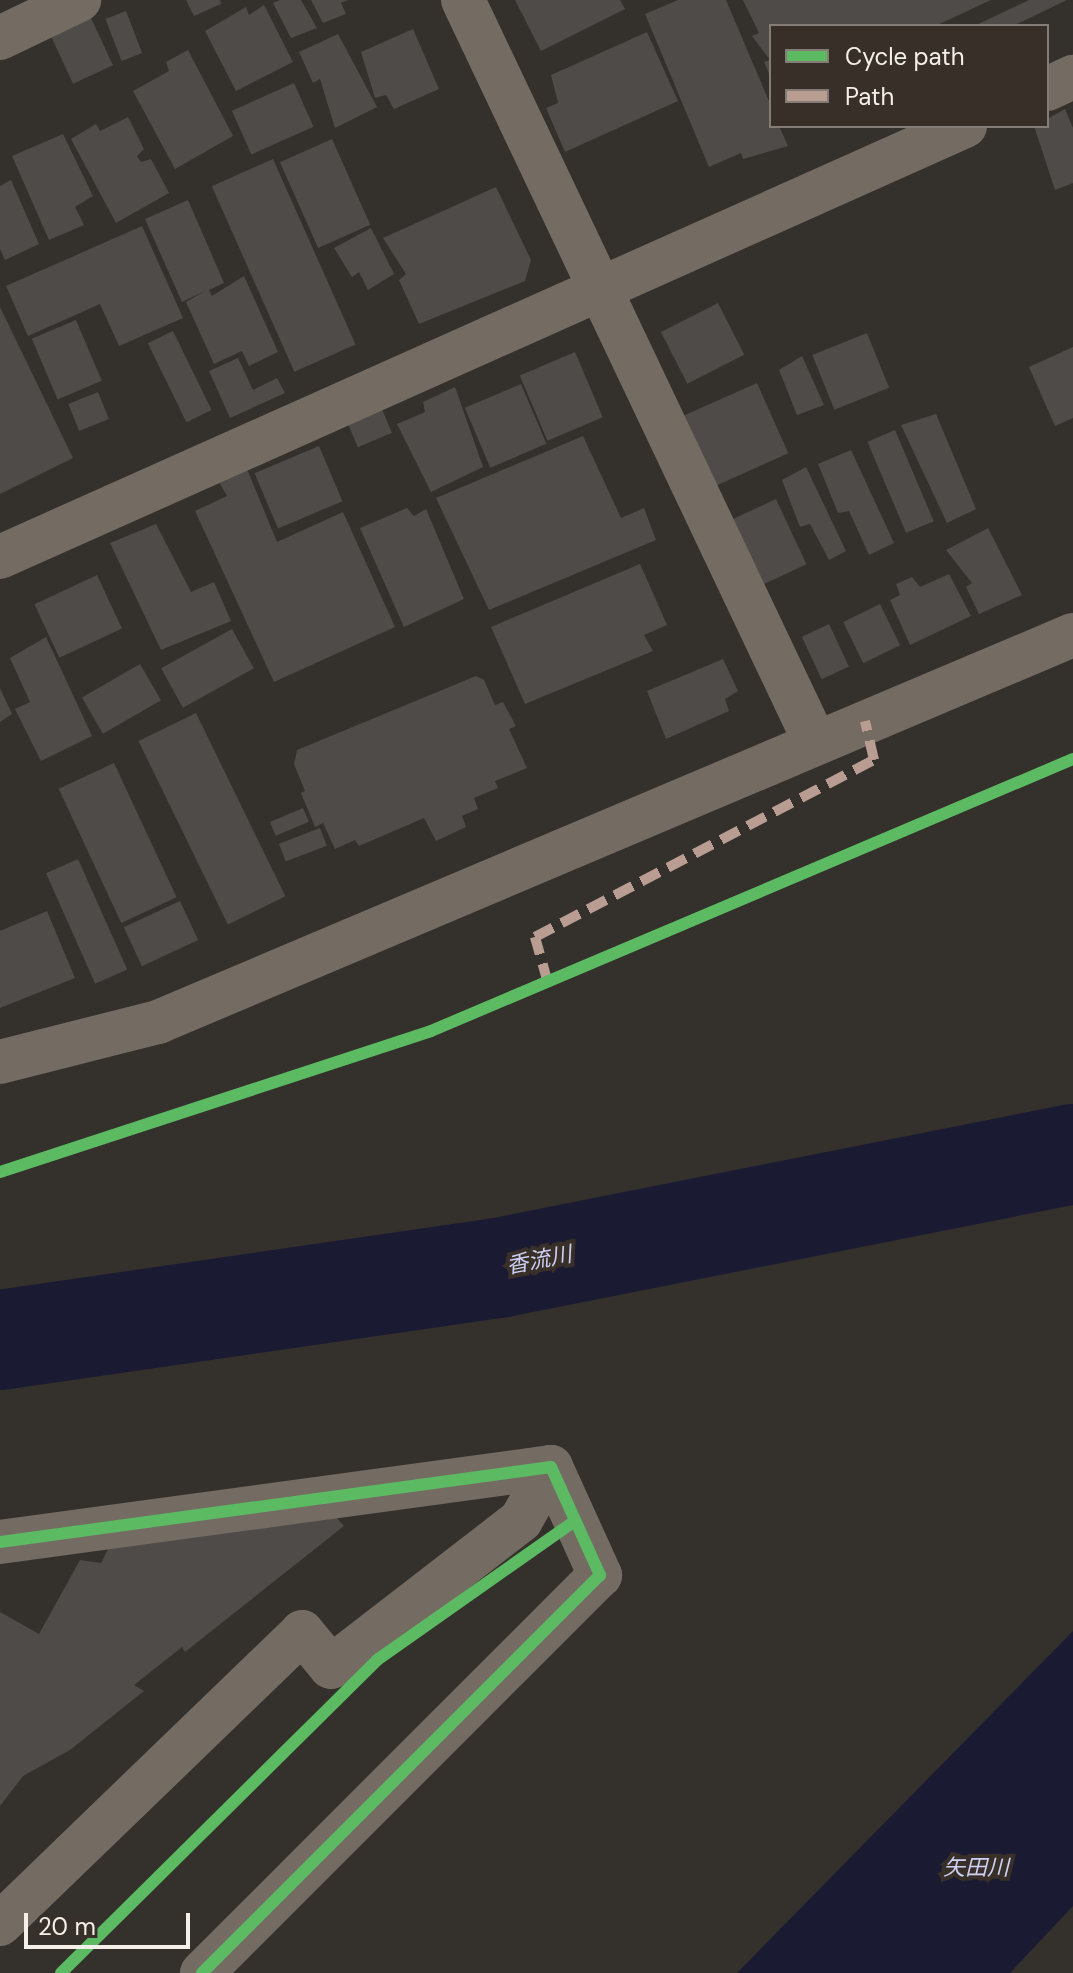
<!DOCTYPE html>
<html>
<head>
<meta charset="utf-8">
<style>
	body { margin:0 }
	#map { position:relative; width:1073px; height:1973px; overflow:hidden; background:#34302c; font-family:"DM Sans","Noto Sans JP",sans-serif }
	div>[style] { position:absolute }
	.water>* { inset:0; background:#1b1a33 }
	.river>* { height:100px; margin:-50px; padding:0 50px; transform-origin:50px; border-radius:50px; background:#1b1a33 }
	.building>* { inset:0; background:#4f4b48; transform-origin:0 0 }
	.minor>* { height:44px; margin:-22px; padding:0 22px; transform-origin:22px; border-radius:22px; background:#746c63 }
	.quiet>* { height:10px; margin-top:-5px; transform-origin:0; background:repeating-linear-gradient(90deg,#b99d93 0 20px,transparent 0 30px) }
	.cycleway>* { height:12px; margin:-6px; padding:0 6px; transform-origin:6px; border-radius:6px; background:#5cba63 }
	span { translate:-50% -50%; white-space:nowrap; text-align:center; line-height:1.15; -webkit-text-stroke:8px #383028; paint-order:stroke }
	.water-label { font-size:22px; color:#ced0f5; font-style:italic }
	.legend { position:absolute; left:769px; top:24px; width:280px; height:104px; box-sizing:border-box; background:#383028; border:2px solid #847c76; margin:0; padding:10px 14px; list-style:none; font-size:24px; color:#f5efea }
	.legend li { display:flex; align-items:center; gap:16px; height:40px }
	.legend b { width:40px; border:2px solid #847c76 }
	.scale { position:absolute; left:24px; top:1913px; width:166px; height:36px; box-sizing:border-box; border:4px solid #f5efea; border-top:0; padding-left:10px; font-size:24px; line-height:28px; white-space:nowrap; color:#f5efea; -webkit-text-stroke:6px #383028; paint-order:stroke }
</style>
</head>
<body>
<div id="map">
	<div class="water">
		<i style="clip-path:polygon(1073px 1631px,1073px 1906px,1010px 1973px,737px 1973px)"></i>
	</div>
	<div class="river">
		<i style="left:0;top:1340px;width:503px;rotate:-8.23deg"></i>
		<i style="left:498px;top:1268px;width:586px;rotate:-11.21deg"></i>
	</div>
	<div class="building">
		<i style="clip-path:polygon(186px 0,220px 0,221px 4px,194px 16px)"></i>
		<i style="clip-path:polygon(280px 0,301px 0,317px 28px,291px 38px,273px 3px)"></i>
		<i style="clip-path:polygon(311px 0,348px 0,341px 3px,346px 14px,323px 23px)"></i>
		<i style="clip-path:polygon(515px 0,620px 0,625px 9px,541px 51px)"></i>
		<i style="clip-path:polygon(678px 0,726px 0,771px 106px,771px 126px,779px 126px,788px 146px,743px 159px,741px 153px,709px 167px,645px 14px)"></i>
		<i style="clip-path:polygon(743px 0,991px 0,935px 26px,771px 26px,771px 78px,764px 62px,770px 60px,752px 36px,759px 33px)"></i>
		<i style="clip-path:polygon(1029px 0,1067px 0,1013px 26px,974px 26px)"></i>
		<i style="clip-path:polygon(264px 5px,293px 62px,236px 91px,205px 31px,246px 7px,249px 15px)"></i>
		<i style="left:126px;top:11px;width:45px;height:22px;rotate:69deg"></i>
		<i style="left:91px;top:18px;width:52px;height:44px;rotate:65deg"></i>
		<i style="clip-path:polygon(413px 29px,439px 89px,394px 109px,386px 95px,375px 98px,361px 52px)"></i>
		<i style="clip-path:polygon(647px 32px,678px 101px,565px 152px,546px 108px,558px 103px,551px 75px)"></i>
		<i style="clip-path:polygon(338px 34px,377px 107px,335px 128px,320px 79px,313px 83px,299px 52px)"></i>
		<i style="clip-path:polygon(188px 50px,233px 136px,175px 169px,133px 91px,169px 71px,166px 62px)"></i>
		<i style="left:294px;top:83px;width:48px;height:68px;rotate:66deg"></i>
		<i style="clip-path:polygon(1065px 109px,1073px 128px,1073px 183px,1055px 190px,1034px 126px,1047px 126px,1047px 119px)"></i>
		<i style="clip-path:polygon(128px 117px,144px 149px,137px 156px,141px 162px,151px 159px,169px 193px,116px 223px,71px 139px,96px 124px,100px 131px)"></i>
		<i style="clip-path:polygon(63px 134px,93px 196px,75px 207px,84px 225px,49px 240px,12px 156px)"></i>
		<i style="left:332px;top:139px;width:94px;height:57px;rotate:66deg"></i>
		<i style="left:273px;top:159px;width:203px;height:67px;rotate:66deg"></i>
		<i style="clip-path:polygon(11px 180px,39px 244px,5px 260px,0 249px,0 186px)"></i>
		<i style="clip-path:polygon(496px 187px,531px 260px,525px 281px,419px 324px,399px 280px,406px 274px,383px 238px)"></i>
		<i style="clip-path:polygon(188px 200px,224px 283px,209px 290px,212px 296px,244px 276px,278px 352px,249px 366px,242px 351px,214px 364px,186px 302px,205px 291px,182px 302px,145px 219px)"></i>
		<i style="clip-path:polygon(142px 226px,183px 318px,119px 346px,100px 304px,28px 336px,6px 286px)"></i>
		<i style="clip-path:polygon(371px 228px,394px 274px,368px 290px,359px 272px,352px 277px,334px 248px)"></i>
		<i style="left:718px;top:303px;width:58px;height:64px;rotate:63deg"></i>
		<i style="clip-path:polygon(0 307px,73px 458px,0 494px)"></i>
		<i style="left:76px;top:320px;width:66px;height:48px;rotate:67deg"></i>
		<i style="left:173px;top:331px;width:88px;height:28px;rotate:64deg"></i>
		<i style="left:867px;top:333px;width:59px;height:59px;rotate:68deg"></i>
		<i style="clip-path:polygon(1073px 347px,1073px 418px,1055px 426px,1029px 367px)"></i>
		<i style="left:575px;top:352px;width:71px;height:60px;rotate:67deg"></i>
		<i style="clip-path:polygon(802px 356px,824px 405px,797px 415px,779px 370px)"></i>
		<i style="clip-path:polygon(238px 358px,253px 390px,277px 378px,285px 393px,230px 418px,209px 371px)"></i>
		<i style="left:757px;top:383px;width:77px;height:80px;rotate:66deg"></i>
		<i style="left:521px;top:384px;width:65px;height:61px;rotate:67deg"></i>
		<i style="clip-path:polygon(455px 387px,483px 467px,431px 492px,397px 424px,425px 412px,423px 402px)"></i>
		<i style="left:98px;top:392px;width:29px;height:32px;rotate:68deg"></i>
		<i style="left:381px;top:407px;width:28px;height:37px;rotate:67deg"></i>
		<i style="clip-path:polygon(936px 414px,976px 509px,947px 523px,901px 425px)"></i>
		<i style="left:895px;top:430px;width:99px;height:30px;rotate:67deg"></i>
		<i style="clip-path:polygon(583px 436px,621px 518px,644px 508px,656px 540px,489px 610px,436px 498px)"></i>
		<i style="left:319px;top:446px;width:60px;height:70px;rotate:67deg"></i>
		<i style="clip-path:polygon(851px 450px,894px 543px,869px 555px,849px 511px,838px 513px,818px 464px)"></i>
		<i style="clip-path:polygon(806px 467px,846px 551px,829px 560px,810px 524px,800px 527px,782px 480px)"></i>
		<i style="clip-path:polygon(247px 469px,277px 542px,343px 512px,395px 627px,274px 682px,195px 511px,227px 496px,219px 482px)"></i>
		<i style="left:776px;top:499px;width:72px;height:49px;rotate:65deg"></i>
		<i style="clip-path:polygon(407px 508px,414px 516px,426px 509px,464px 599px,404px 627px,360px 528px)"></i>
		<i style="clip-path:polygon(156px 524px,191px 592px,214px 582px,231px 621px,161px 650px,110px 543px)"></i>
		<i style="clip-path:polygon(988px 528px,1022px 595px,979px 614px,966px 587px,972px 583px,946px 550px)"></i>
		<i style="clip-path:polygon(640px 564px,667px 625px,644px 635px,653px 651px,525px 704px,491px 627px)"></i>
		<i style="clip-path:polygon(949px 574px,971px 616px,910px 645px,890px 600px,900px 595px,896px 584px,912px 577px,920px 587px)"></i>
		<i style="left:97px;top:575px;width:59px;height:69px;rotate:65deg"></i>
		<i style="left:880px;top:604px;width:46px;height:41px;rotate:64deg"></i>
		<i style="left:829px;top:624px;width:47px;height:30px;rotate:65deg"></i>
		<i style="left:232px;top:629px;width:45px;height:81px;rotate:61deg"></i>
		<i style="clip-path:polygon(46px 637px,92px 736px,41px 761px,15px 709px,30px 702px,10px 658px)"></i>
		<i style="clip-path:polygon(723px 659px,738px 691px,725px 699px,729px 711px,666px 739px,647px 691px)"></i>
		<i style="left:140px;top:664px;width:42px;height:67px;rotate:60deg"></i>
		<i style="clip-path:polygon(476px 676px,484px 680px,495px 705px,503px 702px,516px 726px,509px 729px,527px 768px,495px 781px,498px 788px,474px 798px,478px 809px,462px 816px,466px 827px,436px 841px,424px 818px,359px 846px,355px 840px,335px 849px,323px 823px,315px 827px,301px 793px,305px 791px,294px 764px,297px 750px)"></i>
		<i style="clip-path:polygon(0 688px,12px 714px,0 722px)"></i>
		<i style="left:196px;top:713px;width:204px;height:64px;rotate:64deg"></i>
		<i style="left:114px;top:763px;width:148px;height:61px;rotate:65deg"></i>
		<i style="left:303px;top:808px;width:15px;height:36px;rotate:67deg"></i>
		<i style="left:320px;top:828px;width:19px;height:44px;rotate:69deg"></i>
		<i style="left:78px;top:859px;width:121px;height:35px;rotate:66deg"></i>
		<i style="left:180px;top:901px;width:43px;height:62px;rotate:65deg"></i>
		<i style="clip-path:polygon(47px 911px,75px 978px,0 1008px,0 931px)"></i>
		<i style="clip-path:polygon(336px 1517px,344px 1526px,185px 1652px,182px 1647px,134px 1685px,144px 1691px,70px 1750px,23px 1776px,0 1806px,0 1612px,39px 1634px,80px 1560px,101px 1563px,109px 1547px)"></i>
	</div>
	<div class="minor">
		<i style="left:463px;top:0;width:821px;rotate:64.62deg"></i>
		<i style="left:0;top:38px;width:88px;rotate:-25.7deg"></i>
		<i style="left:1047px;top:89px;width:29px;rotate:-25deg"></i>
		<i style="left:0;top:557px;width:1057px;rotate:-24.07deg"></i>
		<i style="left:0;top:1062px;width:163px;rotate:-14.2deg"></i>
		<i style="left:158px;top:1022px;width:993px;rotate:-22.93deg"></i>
		<i style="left:0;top:1542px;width:556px;rotate:-7.75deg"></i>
		<i style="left:551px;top:1467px;width:119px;rotate:65.6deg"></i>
		<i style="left:600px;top:1575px;width:563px;rotate:135deg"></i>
		<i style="left:0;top:1924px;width:420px;rotate:-44deg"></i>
		<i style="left:302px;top:1632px;width:45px;rotate:50.4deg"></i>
		<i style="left:331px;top:1667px;width:240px;rotate:-37.7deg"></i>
		<i style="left:521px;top:1520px;width:61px;rotate:-60.5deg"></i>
	</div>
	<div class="quiet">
		<i style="left:548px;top:983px;width:48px;rotate:-105.8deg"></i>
		<i style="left:535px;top:937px;width:382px;rotate:-27.6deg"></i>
		<i style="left:874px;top:760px;width:40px;rotate:-103deg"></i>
	</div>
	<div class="cycleway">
		<i style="left:0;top:1172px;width:453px;rotate:-18.1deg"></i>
		<i style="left:431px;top:1031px;width:697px;rotate:-22.96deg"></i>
		<i style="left:0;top:1542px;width:556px;rotate:-7.75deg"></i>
		<i style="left:551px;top:1467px;width:119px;rotate:65.6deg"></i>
		<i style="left:600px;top:1575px;width:563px;rotate:135deg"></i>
		<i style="left:61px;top:1973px;width:445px;rotate:-44.7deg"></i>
		<i style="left:377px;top:1660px;width:242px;rotate:-35.1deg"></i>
	</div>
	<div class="water-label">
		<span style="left:539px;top:1260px;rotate:-11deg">香流川</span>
		<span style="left:976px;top:1868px">矢田川</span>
	</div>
	<ul class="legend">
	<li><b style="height:10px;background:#5cba63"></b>Cycle path</li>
	<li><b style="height:10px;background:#b99d93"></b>Path</li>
	</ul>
	<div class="scale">20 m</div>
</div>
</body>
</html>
